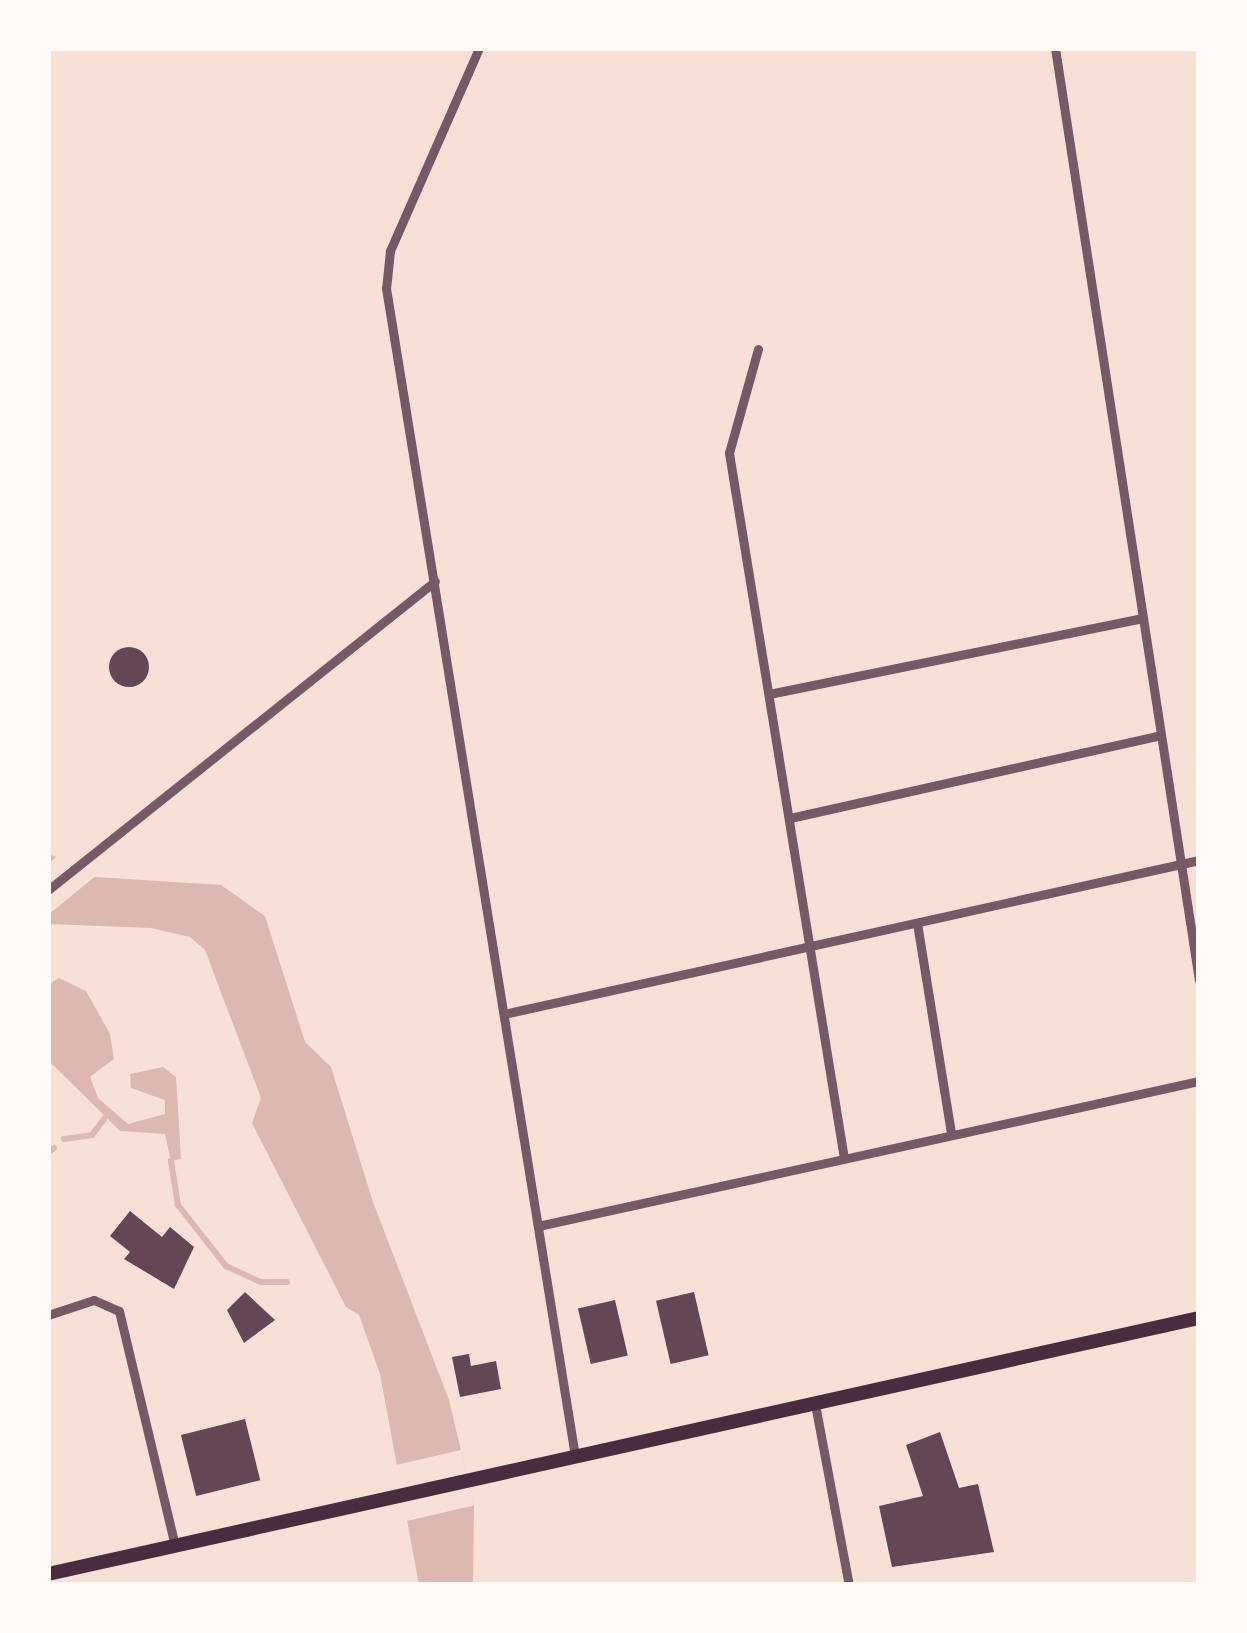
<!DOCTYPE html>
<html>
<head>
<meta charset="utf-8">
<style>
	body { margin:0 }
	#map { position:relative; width:1247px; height:1633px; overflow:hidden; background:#f7e1d7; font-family:Barlow,sans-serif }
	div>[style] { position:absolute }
	.water>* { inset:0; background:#dcb8b0 }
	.pier>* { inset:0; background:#f7e1d7; transform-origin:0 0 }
	.stream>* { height:6px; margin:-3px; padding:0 3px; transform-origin:3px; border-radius:3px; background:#dcb8b0 }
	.building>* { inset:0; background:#644757; transform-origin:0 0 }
	.round { border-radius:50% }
	.minor>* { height:9px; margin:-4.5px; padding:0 4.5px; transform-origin:4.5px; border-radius:4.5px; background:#755966 }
	.primary>* { height:14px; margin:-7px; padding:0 7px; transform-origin:7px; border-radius:7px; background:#4a2c40 }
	span { translate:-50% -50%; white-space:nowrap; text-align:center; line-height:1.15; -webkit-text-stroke:12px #fffaf5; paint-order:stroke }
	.frame { position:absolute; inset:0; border:51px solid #fffaf5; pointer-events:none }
</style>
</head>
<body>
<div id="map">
	<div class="water">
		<i style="clip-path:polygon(48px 853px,96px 877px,221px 885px,265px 916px,305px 1042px,331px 1067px,373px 1202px,449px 1400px,474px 1506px,473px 1585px,419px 1585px,380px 1374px,359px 1315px,346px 1307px,252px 1123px,261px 1098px,205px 950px,190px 937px,151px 928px,48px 924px)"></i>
		<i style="clip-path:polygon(59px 978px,86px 991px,110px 1034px,114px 1059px,90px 1077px,98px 1098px,128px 1124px,165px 1114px,165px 1100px,131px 1088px,130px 1074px,163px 1067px,176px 1077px,181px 1159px,171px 1161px,165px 1134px,120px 1131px,50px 1062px,48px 985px)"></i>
	</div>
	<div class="pier">
		<i style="clip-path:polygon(65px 850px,103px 870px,48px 915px,48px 864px)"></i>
		<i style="left:461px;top:1450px;width:57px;height:69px;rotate:77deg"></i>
	</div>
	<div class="stream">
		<i style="left:64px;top:1139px;width:28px;rotate:-8deg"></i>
		<i style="left:92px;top:1135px;width:20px;rotate:-53deg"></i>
		<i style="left:48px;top:1153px;width:8px;rotate:-40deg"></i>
		<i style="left:171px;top:1161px;width:45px;rotate:81deg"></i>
		<i style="left:178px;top:1205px;width:78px;rotate:51.8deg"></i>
		<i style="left:226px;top:1266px;width:38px;rotate:25deg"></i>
		<i style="left:261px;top:1282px;width:26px"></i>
	</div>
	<div class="building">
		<i class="round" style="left:109px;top:647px;width:40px;height:40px"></i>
		<i style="clip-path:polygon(130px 1211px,162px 1237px,170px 1227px,194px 1247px,174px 1289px,124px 1259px,130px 1252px,110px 1236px)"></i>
		<i style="clip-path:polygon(245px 1292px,275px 1320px,244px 1343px,227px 1310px)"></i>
		<i style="left:694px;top:1292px;width:65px;height:39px;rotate:77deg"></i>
		<i style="left:615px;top:1300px;width:57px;height:38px;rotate:77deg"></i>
		<i style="clip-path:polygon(469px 1354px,471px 1366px,496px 1361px,501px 1389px,460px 1397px,452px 1357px)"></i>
		<i style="left:245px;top:1419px;width:63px;height:66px;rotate:76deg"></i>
		<i style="clip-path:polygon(940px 1432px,959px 1488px,978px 1484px,994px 1552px,892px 1567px,879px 1506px,923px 1496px,906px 1445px)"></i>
	</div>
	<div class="minor">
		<i style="left:479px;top:48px;width:222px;rotate:113.7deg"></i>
		<i style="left:390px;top:251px;width:37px;rotate:96deg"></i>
		<i style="left:386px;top:288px;width:1183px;rotate:80.81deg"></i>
		<i style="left:1055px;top:48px;width:943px;rotate:81.22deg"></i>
		<i style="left:758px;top:349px;width:108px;rotate:105.6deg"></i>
		<i style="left:729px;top:453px;width:714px;rotate:80.74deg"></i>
		<i style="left:769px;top:694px;width:380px;rotate:-11.5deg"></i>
		<i style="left:790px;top:818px;width:380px;rotate:-12.6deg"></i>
		<i style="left:48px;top:890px;width:495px;rotate:-38.6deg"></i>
		<i style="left:917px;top:923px;width:214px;rotate:80.8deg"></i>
		<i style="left:504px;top:1014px;width:712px;rotate:-12.49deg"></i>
		<i style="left:538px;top:1226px;width:677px;rotate:-12.37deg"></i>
		<i style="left:48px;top:1315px;width:48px;rotate:-18.1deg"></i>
		<i style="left:94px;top:1300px;width:27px;rotate:24deg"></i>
		<i style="left:119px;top:1311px;width:242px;rotate:76.6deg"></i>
		<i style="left:815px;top:1404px;width:184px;rotate:79.4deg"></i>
	</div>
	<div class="primary">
		<i style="left:48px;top:1574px;width:1179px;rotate:-12.54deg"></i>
	</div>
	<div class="frame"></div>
</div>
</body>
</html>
